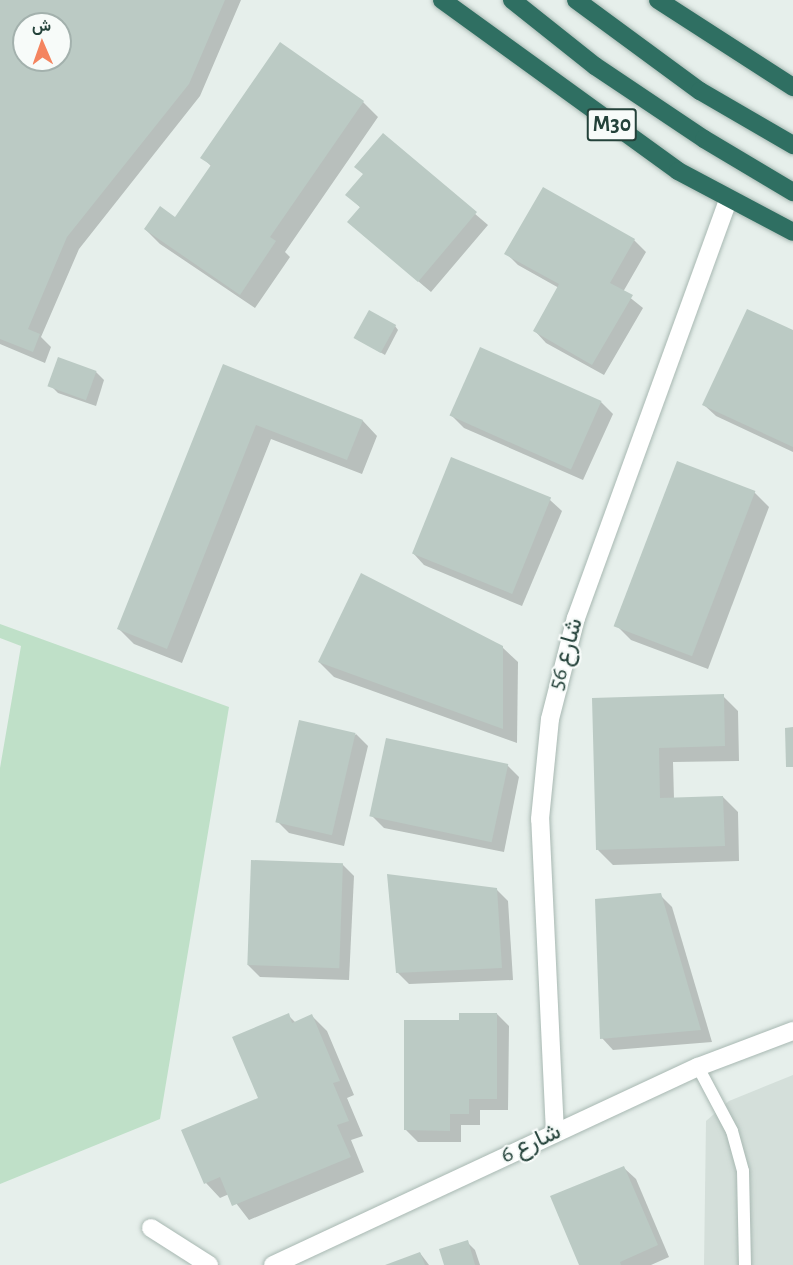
<!DOCTYPE html>
<html>
<head>
<meta charset="utf-8">
<style>
	body { margin:0 }
	#map { position:relative; width:793px; height:1265px; overflow:hidden; background:#e6efeb; font-family:"Alegreya Sans",Vazirmatn,sans-serif }
	div>[style] { position:absolute }
	.built>* { inset:0; background:#d4dfda }
	.green>* { inset:0; background:#bfe0c8 }
	.shadow>* { inset:0; background:#0003 }
	.building>* { inset:0; background:#bbcac4; transform-origin:0 0 }
	.roads { filter:drop-shadow(0 0 2px #a8b8b2) drop-shadow(0 0 2px #a8b8b2) }
	.lane>* { height:12px; margin:-6px; padding:0 6px; transform-origin:6px; border-radius:6px; background:#fff }
	.street>* { height:18px; margin:-9px; padding:0 9px; transform-origin:9px; border-radius:9px; background:#fff }
	.secondary>* { height:18px; margin:-9px; padding:0 9px; transform-origin:9px; border-radius:9px; background:#fff }
	.highway>* { height:18px; margin:-9px; padding:0 9px; transform-origin:9px; border-radius:9px; background:#2f6f62 }
	span { translate:-50% -50%; white-space:nowrap; text-align:center; line-height:1.15; -webkit-text-stroke:4.5px #f7fbf9; paint-order:stroke }
	.shield-label span { padding:2px 4px; background:#f7fbf9; border:2px solid; border-radius:4px; -webkit-text-stroke-width:0 }
	.shield-label { font-size:22px; color:#24423a; font-weight:700 }
	.street-label { font-size:24px; color:#24423a }
	.north { position:absolute; left:12px; top:12px; width:60px; height:60px; box-sizing:border-box; background:#f7fbf9; border:2px solid #a3b1ad; border-radius:50%; rotate:358deg; font-size:16px; font-weight:700; line-height:24px; text-align:center; color:#24423a }
	.north::after { content:''; display:block; margin:auto; width:21px; height:27px; background:#f4845f; clip-path:polygon(50% 0,100% 100%,50% 72%,0 100%) }
</style>
</head>
<body>
<div id="map">
	<div class="built">
		<i style="clip-path:polygon(793px 1075px,793px 1265px,704px 1265px,706px 1121px,729px 1101px)"></i>
	</div>
	<div class="green">
		<i style="clip-path:polygon(0 624px,229px 707px,160px 1119px,0 1184px,0 768px,21px 646px,0 638px)"></i>
	</div>
	<div class="shadow">
		<i style="clip-path:polygon(evenodd,0 0,241px 0,200px 96px,79px 249px,41px 337px,51px 347px,45px 363px,0 344px,0 0,24px 24px,60px 24px,60px 60px,24px 60px,24px 24px)"></i>
		<i style="clip-path:polygon(280px 44px,363px 102px,378px 117px,285px 252px,290px 257px,255px 308px,160px 244px,145px 229px,176px 219px,212px 167px,202px 157px)"></i>
		<i style="clip-path:polygon(383px 135px,488px 225px,431px 292px,361px 233px,361px 208px,347px 195px,364px 174px)"></i>
		<i style="clip-path:polygon(544px 189px,634px 240px,646px 252px,623px 292px,643px 308px,604px 375px,546px 343px,535px 331px,559px 288px,518px 265px,506px 253px)"></i>
		<i style="clip-path:polygon(395px 326px,398px 330px,385px 355px,356px 338px)"></i>
		<i style="clip-path:polygon(793px 332px,793px 452px,716px 416px,704px 405px)"></i>
		<i style="clip-path:polygon(224px 366px,363px 421px,377px 436px,362px 474px,271px 439px,182px 663px,134px 644px,119px 629px)"></i>
		<i style="clip-path:polygon(96px 372px,104px 380px,96px 406px,58px 393px,50px 385px)"></i>
		<i style="clip-path:polygon(601px 402px,613px 414px,583px 480px,464px 428px,452px 416px)"></i>
		<i style="clip-path:polygon(452px 459px,550px 500px,562px 511px,522px 606px,424px 565px,413px 553px)"></i>
		<i style="clip-path:polygon(754px 492px,769px 507px,708px 669px,631px 640px,616px 625px)"></i>
		<i style="clip-path:polygon(502px 647px,518px 662px,517px 743px,334px 677px,319px 662px)"></i>
		<i style="clip-path:polygon(723px 696px,738px 711px,739px 761px,673px 762px,674px 799px,723px 797px,738px 812px,739px 861px,613px 865px,598px 850px,593px 700px)"></i>
		<i style="clip-path:polygon(356px 734px,368px 746px,344px 846px,289px 833px,277px 821px)"></i>
		<i style="clip-path:polygon(507px 765px,519px 777px,504px 852px,384px 828px,372px 816px)"></i>
		<i style="clip-path:polygon(342px 864px,354px 876px,349px 980px,260px 977px,248px 965px)"></i>
		<i style="clip-path:polygon(496px 889px,508px 901px,513px 980px,409px 984px,397px 972px)"></i>
		<i style="clip-path:polygon(660px 895px,672px 907px,712px 1042px,613px 1050px,602px 1038px)"></i>
		<i style="clip-path:polygon(497px 1014px,509px 1026px,508px 1110px,480px 1110px,480px 1125px,461px 1125px,461px 1142px,418px 1142px,406px 1130px)"></i>
		<i style="clip-path:polygon(288px 1015px,296px 1023px,312px 1016px,327px 1031px,354px 1095px,347px 1098px,363px 1136px,351px 1140px,364px 1172px,249px 1220px,229px 1194px,220px 1198px,206px 1183px,260px 1099px)"></i>
		<i style="clip-path:polygon(624px 1168px,636px 1179px,669px 1257px,651px 1265px,581px 1265px)"></i>
		<i style="clip-path:polygon(467px 1242px,475px 1250px,480px 1265px,446px 1265px)"></i>
		<i style="clip-path:polygon(420px 1253px,429px 1265px,389px 1265px)"></i>
	</div>
	<div class="building">
		<i style="clip-path:polygon(evenodd,0 0,225px 0,189px 84px,67px 237px,28px 329px,40px 334px,33px 352px,0 339px,0 0,24px 24px,60px 24px,60px 60px,24px 60px,24px 24px)"></i>
		<i style="clip-path:polygon(280px 42px,364px 101px,270px 237px,276px 241px,240px 295px,144px 229px,160px 206px,175px 217px,211px 165px,200px 158px)"></i>
		<i style="clip-path:polygon(383px 133px,477px 212px,418px 282px,347px 222px,360px 207px,345px 195px,363px 174px,354px 167px)"></i>
		<i style="clip-path:polygon(543px 187px,635px 239px,610px 283px,633px 295px,592px 365px,533px 331px,559px 284px,504px 254px)"></i>
		<i style="clip-path:polygon(747px 309px,793px 330px,793px 447px,702px 405px)"></i>
		<i style="left:369px;top:310px;width:31px;height:32px;rotate:29deg"></i>
		<i style="left:480px;top:347px;width:133px;height:75px;rotate:24deg"></i>
		<i style="left:58px;top:357px;width:41px;height:31px;rotate:20deg"></i>
		<i style="clip-path:polygon(223px 364px,363px 420px,347px 460px,256px 425px,167px 649px,117px 629px)"></i>
		<i style="left:451px;top:457px;width:108px;height:104px;rotate:22deg"></i>
		<i style="left:677px;top:461px;width:84px;height:177px;rotate:21deg"></i>
		<i style="clip-path:polygon(361px 573px,503px 646px,503px 729px,318px 662px)"></i>
		<i style="clip-path:polygon(724px 694px,725px 746px,659px 748px,660px 798px,723px 796px,725px 846px,596px 850px,592px 698px)"></i>
		<i style="left:299px;top:720px;width:58px;height:105px;rotate:13deg"></i>
		<i style="clip-path:polygon(793px 727px,793px 767px,786px 767px,785px 728px)"></i>
		<i style="left:386px;top:738px;width:125px;height:80px;rotate:12deg"></i>
		<i style="left:251px;top:860px;width:92px;height:105px;rotate:2deg"></i>
		<i style="clip-path:polygon(387px 874px,497px 888px,502px 968px,396px 973px)"></i>
		<i style="clip-path:polygon(661px 893px,701px 1030px,600px 1039px,595px 899px)"></i>
		<i style="clip-path:polygon(289px 1013px,292px 1023px,312px 1014px,340px 1081px,333px 1083px,349px 1121px,337px 1125px,351px 1157px,232px 1206px,220px 1177px,204px 1184px,181px 1130px,258px 1098px,232px 1037px)"></i>
		<i style="clip-path:polygon(459px 1013px,497px 1013px,497px 1099px,469px 1099px,469px 1114px,450px 1114px,450px 1131px,404px 1130px,404px 1020px,459px 1020px)"></i>
		<i style="clip-path:polygon(624px 1166px,658px 1245px,620px 1262px,621px 1265px,579px 1265px,550px 1196px)"></i>
		<i style="clip-path:polygon(468px 1240px,475px 1265px,444px 1265px,439px 1249px)"></i>
		<i style="clip-path:polygon(420px 1252px,425px 1265px,385px 1265px)"></i>
	</div>
	<div class="roads">
		<div class="lane">
			<i style="left:698px;top:1067px;width:72px;rotate:62deg"></i>
			<i style="left:732px;top:1131px;width:41px;rotate:74.6deg"></i>
			<i style="left:743px;top:1171px;width:94px;rotate:88.8deg"></i>
		</div>
		<div class="street">
			<i style="left:555px;top:1133px;width:314px;rotate:-92.7deg"></i>
			<i style="left:540px;top:819px;width:100px;rotate:-84.3deg"></i>
			<i style="left:550px;top:719px;width:104px;rotate:-75.6deg"></i>
			<i style="left:576px;top:618px;width:445px;rotate:-70deg"></i>
			<i style="left:151px;top:1228px;width:69px;rotate:32.5deg"></i>
		</div>
		<div class="secondary">
			<i style="left:273px;top:1265px;width:469px;rotate:-25deg"></i>
			<i style="left:698px;top:1067px;width:102px;rotate:-20.8deg"></i>
		</div>
		<div class="highway">
			<i style="left:442px;top:0;width:291px;rotate:35.9deg"></i>
			<i style="left:678px;top:171px;width:130px;rotate:27.9deg"></i>
			<i style="left:512px;top:0;width:106px;rotate:38.5deg"></i>
			<i style="left:595px;top:66px;width:131px;rotate:33.8deg"></i>
			<i style="left:704px;top:139px;width:104px;rotate:30.8deg"></i>
			<i style="left:576px;top:0;width:154px;rotate:36.3deg"></i>
			<i style="left:700px;top:91px;width:108px;rotate:30.1deg"></i>
			<i style="left:658px;top:0;width:161px;rotate:32.8deg"></i>
		</div>
	</div>
	<div class="shield-label">
		<span style="left:612px;top:125px">M30</span>
	</div>
	<div class="street-label">
		<span style="left:566px;top:654px;rotate:-74deg">شارع 56</span>
		<span style="left:531px;top:1144px;rotate:-25deg">شارع 6</span>
	</div>
	<div class="north">ش</div>
</div>
</body>
</html>
